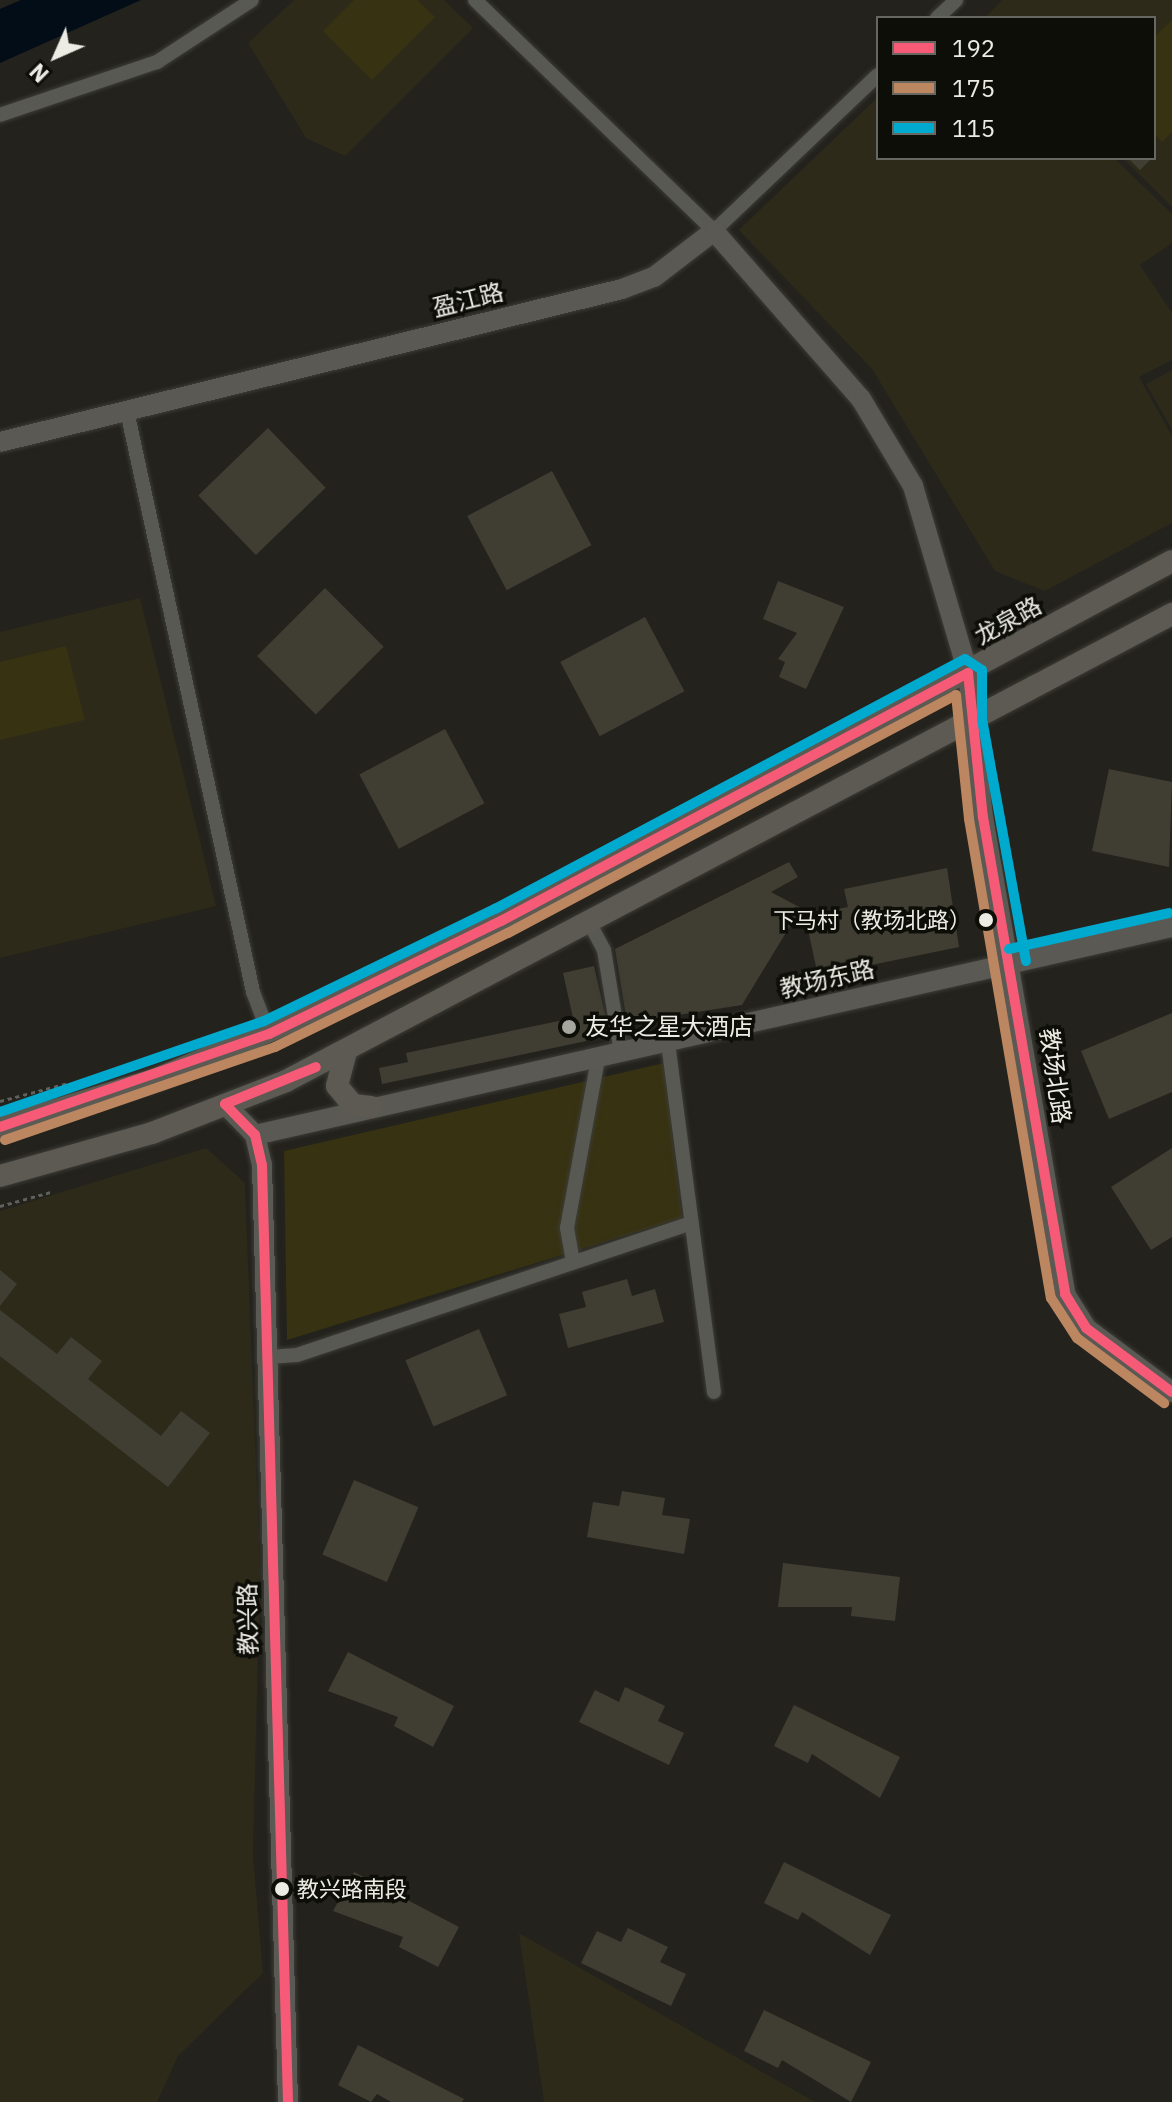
<!DOCTYPE html>
<html>
<head>
<meta charset="utf-8">
<style>
	body { margin:0 }
	#map { position:relative; width:1172px; height:2102px; overflow:hidden; background:#23221d; font-family:"IBM Plex Sans","Noto Sans SC",sans-serif }
	div>[style] { position:absolute }
	.built>* { inset:0; background:#2d2a1a }
	.green>* { inset:0; background:#373211 }
	.water>* { inset:0; background:#030d18 }
	.building>* { inset:0; background:#403e33; transform-origin:0 0 }
	.path>* { height:3px; margin-top:-1.5px; transform-origin:0; background:repeating-linear-gradient(90deg,#60605c 0 4px,transparent 0 8px) }
	.roads { filter:drop-shadow(0 0 2px #3d3c37) drop-shadow(0 0 2px #3d3c37) }
	.street>* { height:14px; margin:-7px; padding:0 7px; transform-origin:7px; border-radius:7px; background:#595954 }
	.secondary>* { height:20px; margin:-10px; padding:0 10px; transform-origin:10px; border-radius:10px; background:#5a5953 }
	.primary>* { height:22px; margin:-11px; padding:0 11px; transform-origin:11px; border-radius:11px; background:#5c5a52 }
	.bus-1>* { height:10px; margin:-5px; padding:0 5px; transform-origin:5px; border-radius:5px; background:#f75a77 }
	.bus-2>* { height:10px; margin:-5px; padding:0 5px; transform-origin:5px; border-radius:5px; background:#bb8660 }
	.bus-3>* { height:10px; margin:-5px; padding:0 5px; transform-origin:5px; border-radius:5px; background:#00a9ce }
	.dots>* { width:22px; height:22px; translate:-50% -50%; box-sizing:border-box; border:4px solid #0e0e09; border-radius:50% }
	span { translate:-50% -50%; white-space:nowrap; text-align:center; line-height:1.15; -webkit-text-stroke:7px #0e0e09; paint-order:stroke }
	.bus-label { font-size:22px; color:#ecebe4 }
	.right { translate:-100% -50%; text-align:right }
	.left { translate:0 -50%; text-align:left }
	.street-label { font-size:24px; color:#ecebe4 }
	.poi-label { font-size:24px; color:#ecebe4 }
	.legend { position:absolute; left:876px; top:16px; width:280px; height:144px; box-sizing:border-box; background:#0e0e09; border:2px solid #676661; margin:0; padding:10px 14px; list-style:none; font-size:24px; color:#ecebe4 }
	.legend li { display:flex; align-items:center; gap:16px; height:40px }
	.legend b { width:40px; border:2px solid #676661 }
	.north { position:absolute; left:16px; top:16px; width:80px; height:80px; -webkit-text-stroke:6px #0e0e09; paint-order:stroke; rotate:225deg; font-size:22px; font-weight:700; line-height:32px; text-align:center; color:#ecebe4 }
	.north::after { content:''; display:block; margin:auto; width:28px; height:36px; background:#ecebe4; clip-path:polygon(50% 0,100% 100%,50% 72%,0 100%) }
</style>
</head>
<body>
<div id="map">
	<div class="built">
		<i style="clip-path:polygon(294px 0,444px 0,473px 28px,345px 156px,306px 138px,248px 43px)"></i>
		<i style="clip-path:polygon(1002px 0,1172px 0,1172px 207px,1123px 158px,1154px 158px,1154px 18px,985px 18px)"></i>
		<i style="clip-path:polygon(878px 97px,878px 158px,1114px 158px,1172px 214px,1172px 243px,1140px 265px,1172px 313px,1172px 360px,1139px 377px,1172px 436px,1172px 523px,1045px 591px,995px 571px,872px 369px,739px 230px)"></i>
		<i style="clip-path:polygon(1172px 370px,1172px 430px,1146px 384px)"></i>
		<i style="clip-path:polygon(140px 598px,216px 906px,0 958px,0 632px)"></i>
		<i style="clip-path:polygon(206px 1148px,245px 1183px,260px 1569px,253px 1856px,263px 1973px,178px 2056px,157px 2102px,0 2102px,0 1211px)"></i>
		<i style="clip-path:polygon(519px 1933px,815px 2102px,544px 2102px)"></i>
	</div>
	<div class="green">
		<i style="clip-path:polygon(354px 0,417px 0,435px 17px,372px 80px,323px 31px)"></i>
		<i style="clip-path:polygon(1172px 20px,1172px 132px,1162px 142px,1154px 133px,1154px 37px)"></i>
		<i style="clip-path:polygon(66px 646px,85px 720px,0 740px,0 662px)"></i>
		<i style="clip-path:polygon(664px 1063px,682px 1218px,287px 1340px,284px 1151px)"></i>
	</div>
	<div class="water">
		<i style="clip-path:polygon(21px 0,141px 0,0 63px,0 9px)"></i>
	</div>
	<div class="building">
		<i style="clip-path:polygon(1128px 158px,1152px 158px,1140px 170px)"></i>
		<i style="left:268px;top:428px;width:83px;height:97px;rotate:46deg"></i>
		<i style="left:552px;top:471px;width:84px;height:96px;rotate:62deg"></i>
		<i style="clip-path:polygon(778px 581px,844px 607px,806px 689px,779px 677px,785px 662px,778px 659px,797px 633px,763px 619px)"></i>
		<i style="left:325px;top:588px;width:83px;height:96px;rotate:45deg"></i>
		<i style="left:645px;top:617px;width:84px;height:96px;rotate:62deg"></i>
		<i style="left:445px;top:729px;width:84px;height:97px;rotate:62deg"></i>
		<i style="clip-path:polygon(1109px 769px,1172px 782px,1169px 867px,1092px 851px)"></i>
		<i style="clip-path:polygon(789px 862px,798px 877px,771px 892px,801px 908px,742px 1005px,627px 1023px,615px 949px)"></i>
		<i style="clip-path:polygon(947px 868px,959px 947px,818px 976px,805px 916px,848px 907px,844px 889px)"></i>
		<i style="clip-path:polygon(594px 966px,610px 1036px,382px 1084px,379px 1068px,408px 1062px,406px 1053px,573px 1018px,563px 973px)"></i>
		<i style="clip-path:polygon(1172px 1013px,1172px 1092px,1109px 1119px,1081px 1051px)"></i>
		<i style="clip-path:polygon(1172px 1148px,1172px 1237px,1151px 1250px,1111px 1187px)"></i>
		<i style="clip-path:polygon(0 1270px,17px 1284px,0 1306px)"></i>
		<i style="clip-path:polygon(627px 1279px,632px 1296px,655px 1289px,664px 1322px,568px 1348px,559px 1314px,586px 1307px,582px 1292px)"></i>
		<i style="clip-path:polygon(0 1310px,57px 1354px,71px 1337px,102px 1361px,88px 1379px,161px 1436px,181px 1411px,210px 1433px,168px 1487px,0 1356px)"></i>
		<i style="left:479px;top:1329px;width:72px;height:80px;rotate:67deg"></i>
		<i style="left:354px;top:1480px;width:70px;height:81px;rotate:23deg"></i>
		<i style="clip-path:polygon(622px 1491px,665px 1498px,662px 1515px,690px 1519px,684px 1554px,587px 1537px,593px 1502px,619px 1506px)"></i>
		<i style="clip-path:polygon(783px 1563px,900px 1577px,895px 1621px,851px 1616px,852px 1607px,778px 1607px)"></i>
		<i style="clip-path:polygon(348px 1652px,454px 1706px,433px 1747px,394px 1726px,398px 1717px,328px 1691px)"></i>
		<i style="clip-path:polygon(625px 1687px,665px 1706px,658px 1721px,684px 1733px,669px 1765px,579px 1722px,595px 1690px,619px 1702px)"></i>
		<i style="clip-path:polygon(794px 1705px,900px 1757px,880px 1798px,812px 1754px,808px 1763px,774px 1746px)"></i>
		<i style="clip-path:polygon(784px 1862px,891px 1915px,870px 1955px,802px 1912px,798px 1920px,764px 1903px)"></i>
		<i style="clip-path:polygon(354px 1872px,459px 1927px,438px 1967px,399px 1947px,403px 1937px,333px 1911px)"></i>
		<i style="clip-path:polygon(628px 1928px,668px 1947px,660px 1962px,686px 1974px,671px 2006px,581px 1963px,597px 1931px,621px 1942px)"></i>
		<i style="clip-path:polygon(764px 2010px,871px 2062px,851px 2102px,782px 2060px,778px 2068px,744px 2051px)"></i>
		<i style="clip-path:polygon(358px 2045px,464px 2099px,462px 2102px,391px 2102px,377px 2094px,371px 2102px,338px 2085px)"></i>
	</div>
	<div class="path">
		<i style="left:0;top:1101px;width:70px;rotate:-14.8deg"></i>
		<i style="left:0;top:1206px;width:53px;rotate:-15.4deg"></i>
	</div>
	<div class="roads">
		<div class="street">
			<i style="left:475px;top:0;width:332px;rotate:44deg"></i>
			<i style="left:714px;top:231px;width:226px;rotate:-43.6deg"></i>
			<i style="left:937px;top:18px;width:26px;rotate:-43deg"></i>
			<i style="left:0;top:115px;width:166px;rotate:-18.7deg"></i>
			<i style="left:157px;top:62px;width:113px;rotate:-33.1deg"></i>
			<i style="left:127px;top:411px;width:595px;rotate:77.76deg"></i>
			<i style="left:253px;top:992px;width:45px;rotate:69.1deg"></i>
			<i style="left:589px;top:922px;width:32px;rotate:62deg"></i>
			<i style="left:604px;top:950px;width:104px;rotate:80.6deg"></i>
			<i style="left:668px;top:1043px;width:352px;rotate:82.5deg"></i>
			<i style="left:573px;top:1262px;width:35px;rotate:-100deg"></i>
			<i style="left:567px;top:1228px;width:172px;rotate:-79.6deg"></i>
			<i style="left:268px;top:1357px;width:29px;rotate:-4deg"></i>
			<i style="left:297px;top:1355px;width:416px;rotate:-18.5deg"></i>
		</div>
		<div class="secondary">
			<i style="left:0;top:442px;width:641px;rotate:-13.82deg"></i>
			<i style="left:622px;top:289px;width:34px;rotate:-21deg"></i>
			<i style="left:654px;top:277px;width:76px;rotate:-37.5deg"></i>
			<i style="left:714px;top:231px;width:223px;rotate:48.8deg"></i>
			<i style="left:861px;top:399px;width:101px;rotate:59.1deg"></i>
			<i style="left:913px;top:486px;width:195px;rotate:73.6deg"></i>
			<i style="left:968px;top:673px;width:145px;rotate:84.1deg"></i>
			<i style="left:983px;top:817px;width:484px;rotate:80.2deg"></i>
			<i style="left:1065px;top:1294px;width:40px;rotate:58deg"></i>
			<i style="left:1086px;top:1328px;width:107px;rotate:36.7deg"></i>
			<i style="left:225px;top:1104px;width:43px;rotate:45.9deg"></i>
			<i style="left:255px;top:1135px;width:31px;rotate:77deg"></i>
			<i style="left:262px;top:1165px;width:937px;rotate:88.41deg"></i>
			<i style="left:255px;top:1135px;width:940px;rotate:-12.78deg"></i>
		</div>
		<div class="primary">
			<i style="left:346px;top:1052px;width:35px;rotate:105deg"></i>
			<i style="left:337px;top:1086px;width:25px;rotate:50deg"></i>
			<i style="left:353px;top:1105px;width:18px;rotate:6deg"></i>
			<i style="left:0;top:1127px;width:166px;rotate:-17.1deg"></i>
			<i style="left:159px;top:1078px;width:181px;rotate:-23deg"></i>
			<i style="left:326px;top:1007px;width:195px;rotate:-26.2deg"></i>
			<i style="left:501px;top:921px;width:761px;rotate:-28.21deg"></i>
			<i style="left:0;top:1176px;width:158px;rotate:-15.8deg"></i>
			<i style="left:152px;top:1133px;width:144px;rotate:-21.2deg"></i>
			<i style="left:286px;top:1081px;width:1002px;rotate:-27.79deg"></i>
		</div>
	</div>
	<div class="bus-1">
		<i style="left:0;top:1127px;width:285px;rotate:-19.1deg"></i>
		<i style="left:269px;top:1034px;width:258px;rotate:-26deg"></i>
		<i style="left:501px;top:921px;width:529px;rotate:-27.97deg"></i>
		<i style="left:968px;top:673px;width:145px;rotate:84.1deg"></i>
		<i style="left:983px;top:817px;width:484px;rotate:80.2deg"></i>
		<i style="left:1065px;top:1294px;width:40px;rotate:58deg"></i>
		<i style="left:1086px;top:1328px;width:107px;rotate:36.7deg"></i>
		<i style="left:288px;top:2102px;width:937px;rotate:-91.59deg"></i>
		<i style="left:262px;top:1165px;width:31px;rotate:-103deg"></i>
		<i style="left:255px;top:1135px;width:43px;rotate:-134.1deg"></i>
		<i style="left:225px;top:1104px;width:98px;rotate:-22.1deg"></i>
	</div>
	<div class="bus-2">
		<i style="left:5px;top:1140px;width:286px;rotate:-19deg"></i>
		<i style="left:275px;top:1047px;width:259px;rotate:-26.1deg"></i>
		<i style="left:508px;top:933px;width:507px;rotate:-27.98deg"></i>
		<i style="left:956px;top:695px;width:125px;rotate:84deg"></i>
		<i style="left:969px;top:819px;width:486px;rotate:80.3deg"></i>
		<i style="left:1051px;top:1298px;width:48px;rotate:57deg"></i>
		<i style="left:1077px;top:1338px;width:109px;rotate:36.8deg"></i>
	</div>
	<div class="bus-3">
		<i style="left:1009px;top:949px;width:164px;rotate:-12.7deg"></i>
		<i style="left:0;top:1112px;width:279px;rotate:-19deg"></i>
		<i style="left:264px;top:1021px;width:257px;rotate:-25.9deg"></i>
		<i style="left:495px;top:909px;width:532px;rotate:-28.01deg"></i>
		<i style="left:965px;top:659px;width:20px;rotate:33deg"></i>
		<i style="left:982px;top:670px;width:49px;rotate:90deg"></i>
		<i style="left:982px;top:719px;width:246px;rotate:79.7deg"></i>
	</div>
	<div class="dots">
		<i style="left:986px;top:920px;background:#ecebe4"></i>
		<i style="left:569px;top:1027px;background:#a6a59e"></i>
		<i style="left:282px;top:1889px;background:#ecebe4"></i>
	</div>
	<div class="bus-label">
		<span class="right" style="left:971px;top:920px">下马村（教场北路）</span>
		<span class="left" style="left:297px;top:1889px">教兴路南段</span>
	</div>
	<div class="street-label">
		<span style="left:468px;top:300px;rotate:-14deg">盈江路</span>
		<span style="left:1008px;top:621px;rotate:-29deg">龙泉路</span>
		<span style="left:827px;top:979px;rotate:-13deg">教场东路</span>
		<span style="left:1055px;top:1076px;rotate:82deg">教场北路</span>
		<span style="left:248px;top:1619px;rotate:-91deg">教兴路</span>
	</div>
	<div class="poi-label">
		<span class="left" style="left:585px;top:1027px">友华之星大酒店</span>
	</div>
	<ul class="legend">
	<li><b style="height:10px;background:#f75a77"></b>192</li>
	<li><b style="height:10px;background:#bb8660"></b>175</li>
	<li><b style="height:10px;background:#00a9ce"></b>115</li>
	</ul>
	<div class="north">N</div>
</div>
</body>
</html>
